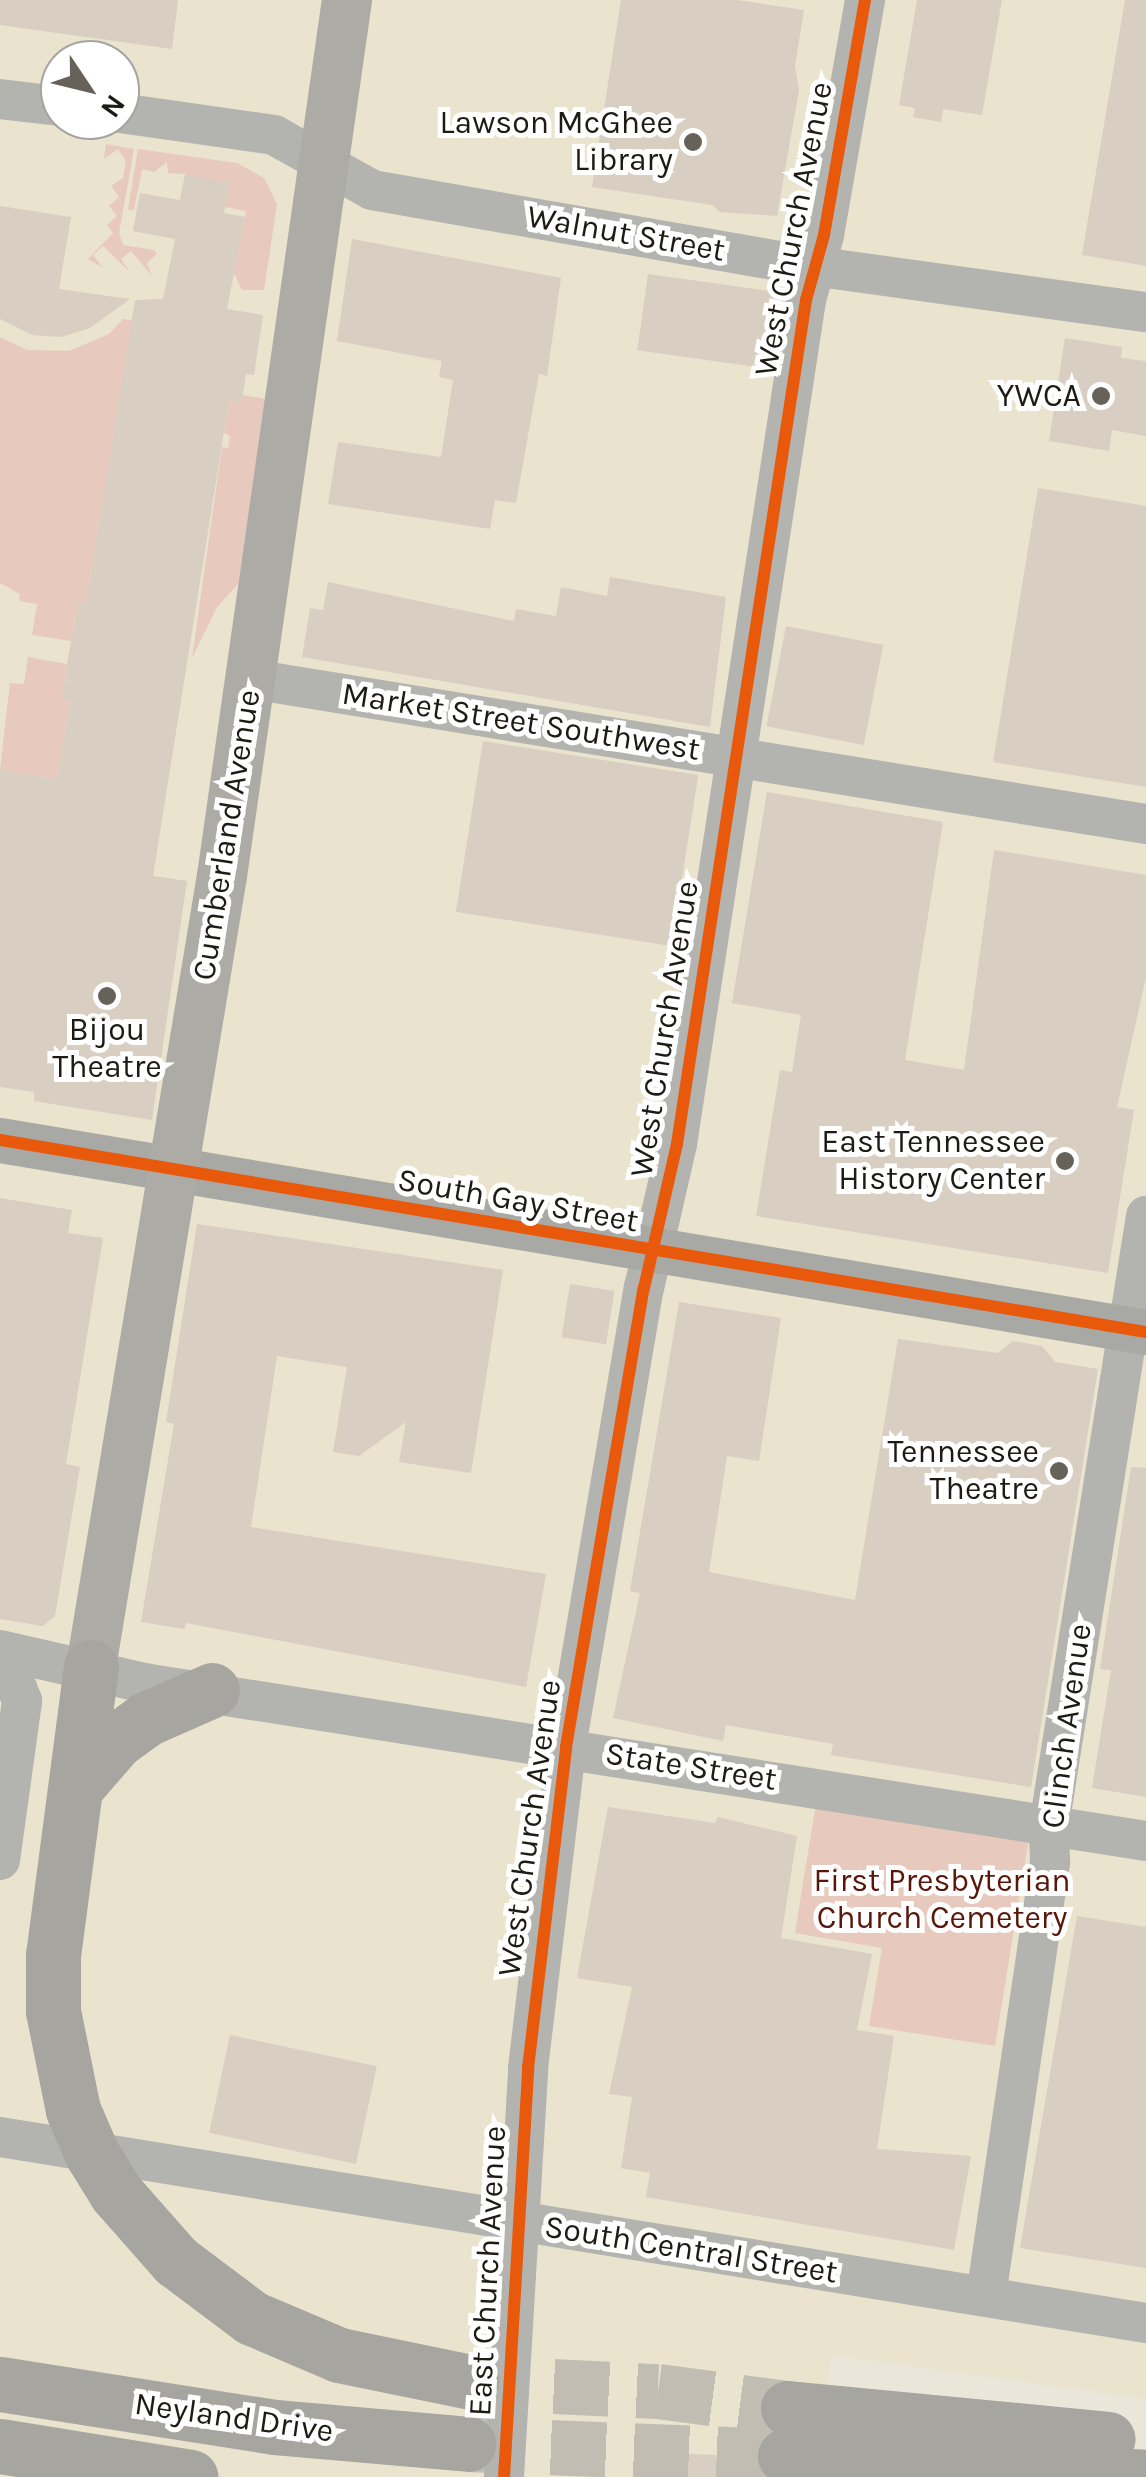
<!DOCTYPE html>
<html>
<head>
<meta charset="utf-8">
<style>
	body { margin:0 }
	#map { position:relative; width:1146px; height:2477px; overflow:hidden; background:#ebe6da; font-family:Karla,sans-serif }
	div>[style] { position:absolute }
	.built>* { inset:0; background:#eae3cd }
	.green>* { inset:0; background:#e7c9bd }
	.building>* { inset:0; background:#d8cec1; transform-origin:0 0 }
	.motorway-tunnel>* { height:55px; margin-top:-27.5px; transform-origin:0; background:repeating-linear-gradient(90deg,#c2bdb2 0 55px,transparent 0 83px) }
	.tertiary>* { height:40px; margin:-20px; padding:0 20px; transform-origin:20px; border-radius:20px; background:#b3b3af }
	.secondary>* { height:45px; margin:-22.5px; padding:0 22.5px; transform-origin:22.5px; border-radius:22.5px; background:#a8a8a4 }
	.primary>* { height:50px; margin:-25px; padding:0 25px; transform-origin:25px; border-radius:25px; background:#acaba5 }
	.motorway>* { height:55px; margin:-27.5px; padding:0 27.5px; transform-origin:27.5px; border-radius:27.5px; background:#a6a59f }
	.cycleway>* { height:12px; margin:-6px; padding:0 6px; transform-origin:6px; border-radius:6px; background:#e8590c }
	.dots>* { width:28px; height:28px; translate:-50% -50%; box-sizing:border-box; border:5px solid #fff; border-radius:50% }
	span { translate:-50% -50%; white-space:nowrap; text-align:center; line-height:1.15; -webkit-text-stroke:10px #fff; paint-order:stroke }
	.poi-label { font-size:32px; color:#1e1b14 }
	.right { translate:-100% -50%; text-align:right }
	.street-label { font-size:32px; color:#1e1b14 }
	.park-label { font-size:32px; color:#59170a }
	.north { position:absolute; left:40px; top:40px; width:100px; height:100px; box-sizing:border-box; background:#fff; border:2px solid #a5a4a1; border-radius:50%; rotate:125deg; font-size:28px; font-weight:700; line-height:40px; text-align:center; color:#1e1b14 }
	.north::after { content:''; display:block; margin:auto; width:35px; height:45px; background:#666259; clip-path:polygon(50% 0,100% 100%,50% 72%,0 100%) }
</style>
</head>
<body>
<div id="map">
	<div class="built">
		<i style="clip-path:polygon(evenodd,0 0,1146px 0,1146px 2399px,831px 2355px,819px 2477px,0 2477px,0 0,60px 60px,120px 60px,120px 120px,60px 120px,60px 60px)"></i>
	</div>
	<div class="green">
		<i style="clip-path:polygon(106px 144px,134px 149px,119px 233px,123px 245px,154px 250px,157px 254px,147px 263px,152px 276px,131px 251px,121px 259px,130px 272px,103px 246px,93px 255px,103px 268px,88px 259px,113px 233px,107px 225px,117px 216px,109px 206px,119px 197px,111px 186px,123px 178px,126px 161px,118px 149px,104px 159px)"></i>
		<i style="clip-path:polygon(138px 149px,237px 163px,264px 178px,277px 204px,264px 290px,242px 290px,234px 273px,246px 211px,225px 207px,186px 174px,168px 173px,167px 162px,154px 172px,142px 169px,134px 210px,128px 210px)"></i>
		<i style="clip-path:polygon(123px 319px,132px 320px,86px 604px,78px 603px,71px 641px,32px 635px,37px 604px,19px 601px,20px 594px,0 583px,0 337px,27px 350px,69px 351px,109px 334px)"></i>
		<i style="clip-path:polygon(243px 395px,267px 399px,238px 584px,217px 607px,192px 658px,222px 447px,228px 448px,230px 436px,224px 433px,229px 400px,241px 402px)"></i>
		<i style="clip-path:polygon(28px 657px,67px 664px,62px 699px,70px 701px,57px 779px,0 770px,10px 683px,24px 684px)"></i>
		<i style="clip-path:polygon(816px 1803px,1029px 1837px,995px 2046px,869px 2026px,882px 1948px,795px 1933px)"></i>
	</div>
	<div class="building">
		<i style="clip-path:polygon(0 0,178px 0,172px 49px,0 25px)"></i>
		<i style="clip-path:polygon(621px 0,737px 0,804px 10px,795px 66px,799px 90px,777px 216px,720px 212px,712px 205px,592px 187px)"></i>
		<i style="clip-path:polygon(917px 0,1002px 0,982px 115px,943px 109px,941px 122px,913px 117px,915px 108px,899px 105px)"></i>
		<i style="clip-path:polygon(1125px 0,1146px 0,1146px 266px,1082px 255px)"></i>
		<i style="clip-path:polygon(185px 174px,230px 183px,224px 213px,245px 217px,227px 309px,263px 315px,254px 375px,246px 374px,242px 402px,229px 400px,153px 876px,187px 881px,152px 1120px,34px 1101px,34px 1092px,0 1087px,0 770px,57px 779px,70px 701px,62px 700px,67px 664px,78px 603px,86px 604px,135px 300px,163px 299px,175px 239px,133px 231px,140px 193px,180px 200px)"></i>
		<i style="clip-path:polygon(0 206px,71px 217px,59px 289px,130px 299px,90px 328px,61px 337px,32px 335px,0 319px)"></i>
		<i style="clip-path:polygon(352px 239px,561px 278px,547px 376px,539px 374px,516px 503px,495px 500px,490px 529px,328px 504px,338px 442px,441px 457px,453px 380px,439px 377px,442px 361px,337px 341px)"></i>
		<i style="left:648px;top:274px;width:134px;height:77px;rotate:8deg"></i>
		<i style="clip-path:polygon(1065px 338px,1122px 347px,1121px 358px,1146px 361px,1146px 436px,1112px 430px,1109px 451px,1049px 441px)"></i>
		<i style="clip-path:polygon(1038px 488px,1146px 506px,1146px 787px,993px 762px)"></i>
		<i style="clip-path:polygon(610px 577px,726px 597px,710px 727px,302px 657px,310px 608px,323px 610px,328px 582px,514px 621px,516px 609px,556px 616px,561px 587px,607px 596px)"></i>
		<i style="left:786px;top:626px;width:99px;height:102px;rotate:11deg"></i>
		<i style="left:483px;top:741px;width:218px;height:173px;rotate:9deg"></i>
		<i style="clip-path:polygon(767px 792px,943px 822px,905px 1060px,964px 1070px,994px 850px,1146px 875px,1146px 977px,1117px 1107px,1134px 1110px,1108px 1273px,756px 1216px,780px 1070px,792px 1072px,801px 1015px,732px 1003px)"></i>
		<i style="clip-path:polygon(0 1198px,72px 1210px,68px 1233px,103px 1238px,66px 1464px,80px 1467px,55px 1616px,43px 1626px,0 1619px)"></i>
		<i style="clip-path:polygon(197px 1224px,503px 1270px,471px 1473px,399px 1462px,406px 1422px,359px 1456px,333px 1452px,347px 1367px,277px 1356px,251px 1527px,546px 1574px,526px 1687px,186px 1623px,185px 1629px,141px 1622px,174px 1424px,166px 1422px)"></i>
		<i style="left:570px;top:1284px;width:45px;height:54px;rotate:9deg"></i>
		<i style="clip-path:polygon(679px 1302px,781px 1318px,759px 1461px,727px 1456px,709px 1572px,855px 1600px,898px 1339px,998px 1353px,1013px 1341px,1042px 1346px,1055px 1362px,1098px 1369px,1031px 1787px,831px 1755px,833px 1744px,726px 1725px,723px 1741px,613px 1718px,640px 1593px,630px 1591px)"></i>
		<i style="clip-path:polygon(1131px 1467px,1146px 1468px,1146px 1797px,1092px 1788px,1111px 1670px,1100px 1669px)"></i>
		<i style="clip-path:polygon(608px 1807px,715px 1823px,718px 1817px,797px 1836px,781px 1938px,872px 1954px,857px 2030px,894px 2036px,877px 2149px,971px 2156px,954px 2250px,646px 2197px,650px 2173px,621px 2168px,632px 2097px,609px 2094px,632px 1987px,577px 1978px)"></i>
		<i style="clip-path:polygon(1077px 1916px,1146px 1927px,1146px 2268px,1020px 2248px)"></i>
		<i style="left:230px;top:2035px;width:150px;height:100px;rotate:12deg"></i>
		<i style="clip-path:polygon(647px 2452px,736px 2456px,735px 2477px,655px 2477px)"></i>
	</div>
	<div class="motorway-tunnel">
		<i style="left:471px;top:2382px;width:187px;rotate:2.8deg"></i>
		<i style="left:658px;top:2391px;width:131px;rotate:7.5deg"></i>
		<i style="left:468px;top:2444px;width:317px;rotate:2.2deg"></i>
	</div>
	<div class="tertiary">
		<i style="left:0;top:99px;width:60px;rotate:6.7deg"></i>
		<i style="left:120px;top:113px;width:156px;rotate:8.1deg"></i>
		<i style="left:274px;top:135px;width:112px;rotate:29.3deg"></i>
		<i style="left:372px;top:190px;width:425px;rotate:9.9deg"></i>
		<i style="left:791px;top:263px;width:358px;rotate:7.9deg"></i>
		<i style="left:251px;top:679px;width:907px;rotate:9.2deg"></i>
		<i style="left:0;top:1650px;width:148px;rotate:12.9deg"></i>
		<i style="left:144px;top:1683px;width:1014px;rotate:8.96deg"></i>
		<i style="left:0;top:1860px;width:161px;rotate:-82.1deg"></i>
		<i style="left:22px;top:1701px;width:53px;rotate:-110.8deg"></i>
		<i style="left:0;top:2137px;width:1161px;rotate:9.22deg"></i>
		<i style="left:986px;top:2296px;width:440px;rotate:-81.6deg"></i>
		<i style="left:1050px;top:1861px;width:35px;rotate:-92deg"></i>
		<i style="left:1049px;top:1826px;width:618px;rotate:-80.96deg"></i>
		<i style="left:504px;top:2477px;width:410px;rotate:-86.6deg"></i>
		<i style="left:528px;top:2068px;width:323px;rotate:-83.2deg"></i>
		<i style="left:566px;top:1747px;width:466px;rotate:-80.4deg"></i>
		<i style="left:644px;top:1288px;width:148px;rotate:-77.1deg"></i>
		<i style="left:677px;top:1144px;width:854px;rotate:-81.31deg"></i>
		<i style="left:806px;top:300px;width:67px;rotate:-74.5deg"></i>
		<i style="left:824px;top:235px;width:239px;rotate:-80.1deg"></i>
	</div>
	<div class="secondary">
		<i style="left:0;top:1140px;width:1162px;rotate:9.51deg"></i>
	</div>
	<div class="primary">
		<i style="left:91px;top:1667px;width:802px;rotate:-80.6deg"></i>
		<i style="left:222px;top:876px;width:885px;rotate:-81.88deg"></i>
	</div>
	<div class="motorway">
		<i style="left:91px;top:1667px;width:290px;rotate:97.5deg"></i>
		<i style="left:53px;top:1955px;width:56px;rotate:90deg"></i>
		<i style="left:53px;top:2011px;width:101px;rotate:78.6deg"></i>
		<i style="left:73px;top:2110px;width:48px;rotate:66.6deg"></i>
		<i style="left:92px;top:2154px;width:46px;rotate:58.4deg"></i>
		<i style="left:116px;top:2193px;width:91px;rotate:48.6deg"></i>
		<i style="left:176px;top:2261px;width:95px;rotate:36.9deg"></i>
		<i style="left:252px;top:2318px;width:95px;rotate:23deg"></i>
		<i style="left:339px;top:2355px;width:135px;rotate:11.6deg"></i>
		<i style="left:77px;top:1786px;width:60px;rotate:-49.1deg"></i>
		<i style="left:116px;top:1741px;width:37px;rotate:-36deg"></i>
		<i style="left:146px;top:1719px;width:72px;rotate:-23.7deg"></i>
		<i style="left:0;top:2384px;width:278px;rotate:8.9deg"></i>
		<i style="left:275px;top:2427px;width:194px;rotate:5deg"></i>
		<i style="left:788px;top:2408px;width:321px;rotate:5.5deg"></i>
		<i style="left:0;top:2446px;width:193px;rotate:9.2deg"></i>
		<i style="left:785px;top:2456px;width:362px;rotate:3.3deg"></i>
	</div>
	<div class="cycleway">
		<i style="left:0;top:1140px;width:1162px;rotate:9.51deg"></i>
		<i style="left:504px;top:2477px;width:410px;rotate:-86.6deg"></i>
		<i style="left:528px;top:2068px;width:323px;rotate:-83.2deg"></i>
		<i style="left:566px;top:1747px;width:466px;rotate:-80.4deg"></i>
		<i style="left:644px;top:1288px;width:148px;rotate:-77.1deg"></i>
		<i style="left:677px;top:1144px;width:854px;rotate:-81.31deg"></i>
		<i style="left:806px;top:300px;width:67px;rotate:-74.5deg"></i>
		<i style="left:824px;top:235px;width:239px;rotate:-80.1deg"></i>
	</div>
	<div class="dots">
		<i style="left:693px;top:142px;background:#666259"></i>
		<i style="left:1101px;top:396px;background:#666259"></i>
		<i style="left:107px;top:996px;background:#666259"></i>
		<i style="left:1065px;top:1161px;background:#666259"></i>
		<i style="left:1059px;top:1471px;background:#666259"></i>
	</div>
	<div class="poi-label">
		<span class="right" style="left:673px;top:142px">Lawson McGhee<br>Library</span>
		<span class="right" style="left:1081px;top:396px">YWCA</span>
		<span style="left:107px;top:1049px">Bijou<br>Theatre</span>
		<span class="right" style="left:1045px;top:1161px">East Tennessee<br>History Center</span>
		<span class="right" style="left:1039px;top:1471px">Tennessee<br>Theatre</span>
	</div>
	<div class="street-label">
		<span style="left:794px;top:229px;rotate:-79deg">West Church Avenue</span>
		<span style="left:626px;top:234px;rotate:10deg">Walnut Street</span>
		<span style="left:521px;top:722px;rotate:9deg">Market Street Southwest</span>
		<span style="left:227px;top:835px;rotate:-81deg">Cumberland Avenue</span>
		<span style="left:665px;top:1029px;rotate:-81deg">West Church Avenue</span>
		<span style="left:518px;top:1201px;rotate:10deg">South Gay Street</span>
		<span style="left:1067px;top:1726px;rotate:-82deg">Clinch Avenue</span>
		<span style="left:691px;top:1767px;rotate:9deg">State Street</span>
		<span style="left:530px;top:1828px;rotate:-82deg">West Church Avenue</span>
		<span style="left:691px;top:2250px;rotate:9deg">South Central Street</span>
		<span style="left:488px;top:2271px;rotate:-87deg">East Church Avenue</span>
		<span style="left:234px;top:2418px;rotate:8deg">Neyland Drive</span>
	</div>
	<div class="park-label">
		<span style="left:942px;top:1900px">First Presbyterian<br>Church Cemetery</span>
	</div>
	<div class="north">N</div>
</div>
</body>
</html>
